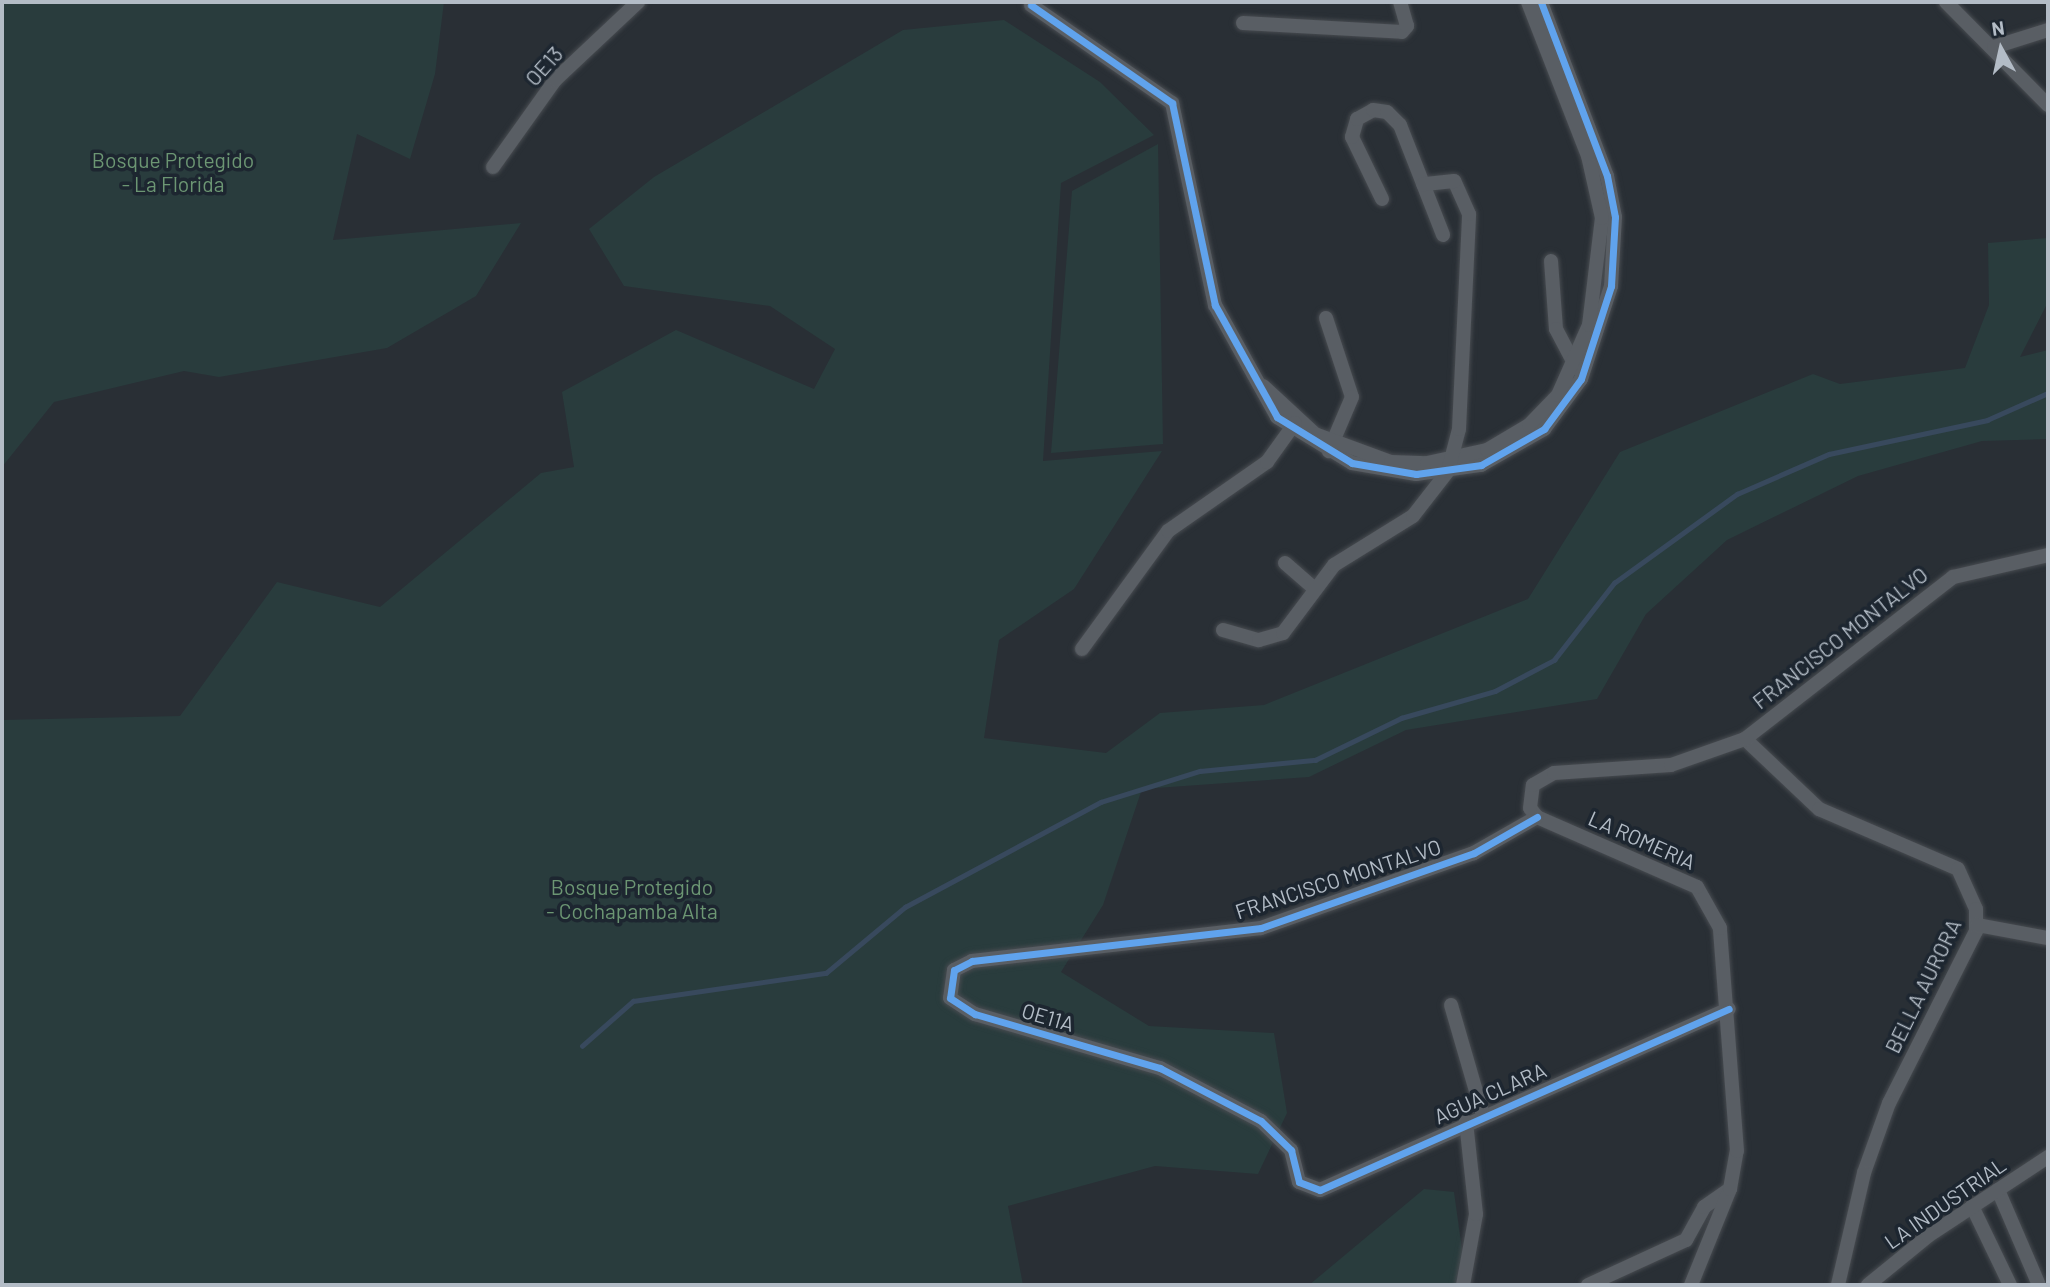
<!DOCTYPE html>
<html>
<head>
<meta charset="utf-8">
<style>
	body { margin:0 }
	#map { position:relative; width:2050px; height:1287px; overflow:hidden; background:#292f35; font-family:Barlow,sans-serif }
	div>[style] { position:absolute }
	.green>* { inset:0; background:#293c3d }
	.stream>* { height:4.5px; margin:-2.25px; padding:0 2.25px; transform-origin:2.25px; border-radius:2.25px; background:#38495d }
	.roads { filter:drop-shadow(0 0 2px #474b50) drop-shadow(0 0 2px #474b50) }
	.minor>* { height:14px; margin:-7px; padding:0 7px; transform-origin:7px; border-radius:7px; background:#595e64 }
	.cycleway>* { height:7px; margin:-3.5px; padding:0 3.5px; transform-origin:3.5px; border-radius:3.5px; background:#60a3ed }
	span { translate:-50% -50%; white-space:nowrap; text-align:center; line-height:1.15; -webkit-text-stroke:7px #1d2630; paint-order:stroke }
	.street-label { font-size:21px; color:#b3bcc6 }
	.park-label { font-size:21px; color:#6c9673 }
	.frame { position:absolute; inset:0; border:4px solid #b3bcc6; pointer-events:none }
	.north { position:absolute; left:1966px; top:14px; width:70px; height:70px; -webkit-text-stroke:5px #1d2630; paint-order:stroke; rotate:352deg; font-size:19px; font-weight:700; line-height:28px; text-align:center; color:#b3bcc6 }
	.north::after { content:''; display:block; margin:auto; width:24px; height:32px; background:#b3bcc6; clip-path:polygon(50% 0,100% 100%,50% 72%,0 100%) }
</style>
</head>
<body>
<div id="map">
	<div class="green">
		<i style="clip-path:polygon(2px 2px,444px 2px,435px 74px,410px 159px,357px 134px,333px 240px,521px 223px,476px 296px,387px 348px,219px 377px,184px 371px,54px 402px,2px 467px)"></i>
		<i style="clip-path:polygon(1004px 20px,1100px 82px,1154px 135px,1061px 183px,1043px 461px,1162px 451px,1074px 589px,999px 640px,984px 738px,1106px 753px,1160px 713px,1264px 705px,1528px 599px,1620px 452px,1813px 374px,1840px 384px,1965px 368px,1989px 305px,1988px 243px,2048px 238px,2048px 302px,2020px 357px,2048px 350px,2048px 439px,1982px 441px,1858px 476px,1727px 540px,1646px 614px,1597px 699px,1406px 730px,1309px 777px,1142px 789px,1103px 905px,1061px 972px,1149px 1026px,1274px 1033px,1287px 1113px,1258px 1174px,1155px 1166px,1008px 1206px,1023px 1285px,2px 1285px,2px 720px,180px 716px,277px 582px,380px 607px,541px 473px,574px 467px,562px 392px,676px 330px,814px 389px,835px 349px,770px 306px,624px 286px,589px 229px,654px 177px,903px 30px)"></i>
		<i style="clip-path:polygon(1158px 144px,1163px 444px,1051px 453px,1072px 191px)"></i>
		<i style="clip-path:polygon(1424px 1189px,1454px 1192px,1467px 1285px,1309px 1285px)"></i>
	</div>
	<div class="stream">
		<i style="left:582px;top:1046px;width:68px;rotate:-41.4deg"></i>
		<i style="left:633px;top:1001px;width:195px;rotate:-8.3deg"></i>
		<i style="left:826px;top:973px;width:103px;rotate:-39.9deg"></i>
		<i style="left:905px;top:907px;width:222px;rotate:-28.2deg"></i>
		<i style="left:1101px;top:802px;width:104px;rotate:-17.4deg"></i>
		<i style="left:1200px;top:771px;width:116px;rotate:-5.5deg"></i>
		<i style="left:1315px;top:760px;width:96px;rotate:-26deg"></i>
		<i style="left:1401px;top:718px;width:98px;rotate:-16deg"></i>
		<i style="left:1495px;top:691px;width:67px;rotate:-27.7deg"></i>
		<i style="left:1554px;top:660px;width:98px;rotate:-52.1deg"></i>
		<i style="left:1614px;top:583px;width:152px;rotate:-35.9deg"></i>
		<i style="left:1737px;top:494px;width:100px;rotate:-23.5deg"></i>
		<i style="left:1829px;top:454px;width:162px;rotate:-12.1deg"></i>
		<i style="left:1987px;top:420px;width:67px;rotate:-23.9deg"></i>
	</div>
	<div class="roads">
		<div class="minor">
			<i style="left:1946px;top:2px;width:145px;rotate:45.3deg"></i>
			<i style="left:1031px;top:5px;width:172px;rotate:34.8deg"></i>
			<i style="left:1172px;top:103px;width:207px;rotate:78deg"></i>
			<i style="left:1215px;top:305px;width:128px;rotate:61deg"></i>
			<i style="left:1277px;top:417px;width:88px;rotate:31.5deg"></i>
			<i style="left:1352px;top:463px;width:65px;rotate:9.8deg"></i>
			<i style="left:1416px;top:474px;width:66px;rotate:-7.9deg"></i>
			<i style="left:1481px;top:465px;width:73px;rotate:-29.7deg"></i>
			<i style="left:1544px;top:429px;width:62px;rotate:-53.5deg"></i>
			<i style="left:1581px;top:379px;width:98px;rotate:-72.1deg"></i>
			<i style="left:1611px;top:286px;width:69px;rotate:-86.7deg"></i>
			<i style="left:1615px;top:217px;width:42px;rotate:-101deg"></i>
			<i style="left:1607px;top:176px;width:186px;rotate:-110.8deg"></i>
			<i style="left:1243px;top:23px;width:159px;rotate:3.2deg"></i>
			<i style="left:1402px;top:32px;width:8px;rotate:-50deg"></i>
			<i style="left:1407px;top:26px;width:25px;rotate:-106deg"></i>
			<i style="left:1994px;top:47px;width:57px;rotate:-17.5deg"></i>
			<i style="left:493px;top:167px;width:107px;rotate:-54.5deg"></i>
			<i style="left:555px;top:80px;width:114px;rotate:-43.2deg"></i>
			<i style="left:1382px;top:199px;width:69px;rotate:-115.8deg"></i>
			<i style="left:1352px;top:137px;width:19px;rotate:-74deg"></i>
			<i style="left:1357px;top:119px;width:18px;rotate:-29deg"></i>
			<i style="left:1373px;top:110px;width:14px;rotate:8deg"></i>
			<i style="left:1387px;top:112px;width:18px;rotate:45deg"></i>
			<i style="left:1400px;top:125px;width:118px;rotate:68.6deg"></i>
			<i style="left:1551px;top:261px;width:68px;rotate:85.8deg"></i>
			<i style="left:1556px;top:329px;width:45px;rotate:62.3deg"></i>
			<i style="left:1326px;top:318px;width:83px;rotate:71.8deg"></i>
			<i style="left:1352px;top:397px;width:59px;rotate:113.1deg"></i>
			<i style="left:1263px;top:386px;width:71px;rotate:42.7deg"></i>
			<i style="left:1315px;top:434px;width:81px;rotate:20.2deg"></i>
			<i style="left:1391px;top:462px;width:36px;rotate:2deg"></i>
			<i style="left:1427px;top:463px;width:61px;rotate:-12.2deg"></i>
			<i style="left:1487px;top:450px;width:49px;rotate:-30.8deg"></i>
			<i style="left:1529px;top:425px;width:42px;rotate:-46deg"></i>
			<i style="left:1558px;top:395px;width:77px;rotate:-66.1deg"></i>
			<i style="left:1589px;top:325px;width:108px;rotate:-83.1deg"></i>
			<i style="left:1602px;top:218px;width:64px;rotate:-102.7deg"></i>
			<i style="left:1588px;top:156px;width:165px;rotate:-111.3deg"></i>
			<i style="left:1285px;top:563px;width:38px;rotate:41deg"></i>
			<i style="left:1223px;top:630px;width:37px;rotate:16deg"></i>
			<i style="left:1259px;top:640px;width:25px;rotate:-16deg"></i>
			<i style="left:1283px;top:633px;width:85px;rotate:-53.1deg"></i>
			<i style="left:1334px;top:565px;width:93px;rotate:-31.8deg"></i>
			<i style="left:1413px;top:516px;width:57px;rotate:-52.1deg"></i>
			<i style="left:1448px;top:471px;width:43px;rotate:-75.3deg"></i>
			<i style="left:1459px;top:429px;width:215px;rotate:-87.3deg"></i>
			<i style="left:1469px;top:214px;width:36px;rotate:-114deg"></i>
			<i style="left:1454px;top:181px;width:31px;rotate:174deg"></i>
			<i style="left:1082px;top:649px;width:146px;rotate:-53.9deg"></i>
			<i style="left:1168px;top:531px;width:121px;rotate:-34.9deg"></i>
			<i style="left:1267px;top:462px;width:48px;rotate:-54.3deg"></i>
			<i style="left:1745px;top:739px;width:102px;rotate:43.4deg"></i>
			<i style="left:1819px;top:809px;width:151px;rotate:23.3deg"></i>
			<i style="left:1958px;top:869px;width:44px;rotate:65.8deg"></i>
			<i style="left:1976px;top:909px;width:22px;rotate:90deg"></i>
			<i style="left:1976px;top:931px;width:193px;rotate:116.8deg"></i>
			<i style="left:1889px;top:1103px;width:74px;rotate:109.7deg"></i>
			<i style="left:1864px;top:1173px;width:115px;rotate:103.1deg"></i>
			<i style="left:1537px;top:817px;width:73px;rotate:150.3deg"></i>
			<i style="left:1474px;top:853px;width:226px;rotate:160.6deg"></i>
			<i style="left:1261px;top:928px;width:291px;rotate:173.5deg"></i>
			<i style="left:972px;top:961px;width:20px;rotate:153deg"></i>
			<i style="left:954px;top:970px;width:28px;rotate:98deg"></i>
			<i style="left:950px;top:998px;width:30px;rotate:33deg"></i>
			<i style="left:975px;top:1014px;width:193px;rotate:16.3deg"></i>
			<i style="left:1160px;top:1068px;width:114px;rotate:27.7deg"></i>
			<i style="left:1261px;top:1121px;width:42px;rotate:44deg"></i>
			<i style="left:1291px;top:1150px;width:33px;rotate:76deg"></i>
			<i style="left:1299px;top:1182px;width:22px;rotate:21deg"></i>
			<i style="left:1320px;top:1190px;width:447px;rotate:-23.9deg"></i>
			<i style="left:1977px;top:925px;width:72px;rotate:10.4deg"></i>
			<i style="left:1451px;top:1005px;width:115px;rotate:73.8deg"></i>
			<i style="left:1998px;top:1190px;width:103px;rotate:66.7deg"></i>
			<i style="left:1972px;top:1206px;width:88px;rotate:64.3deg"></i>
			<i style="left:1463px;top:1285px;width:72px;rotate:-79.6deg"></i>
			<i style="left:1476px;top:1214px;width:93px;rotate:-96.2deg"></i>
			<i style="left:1588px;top:1285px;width:108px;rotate:-24.7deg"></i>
			<i style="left:1686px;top:1240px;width:38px;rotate:-61deg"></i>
			<i style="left:1704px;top:1207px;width:32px;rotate:-35deg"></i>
			<i style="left:1691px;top:1285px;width:104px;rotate:-67.9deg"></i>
			<i style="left:1730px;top:1189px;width:39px;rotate:-80deg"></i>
			<i style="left:1737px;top:1151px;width:224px;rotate:-94.4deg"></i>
			<i style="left:1720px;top:928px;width:47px;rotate:-119.3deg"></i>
			<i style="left:1697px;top:887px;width:175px;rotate:-156.4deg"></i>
			<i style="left:1537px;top:817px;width:11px;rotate:-128deg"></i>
			<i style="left:1530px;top:808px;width:23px;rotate:-83deg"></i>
			<i style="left:1533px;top:785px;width:24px;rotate:-30deg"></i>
			<i style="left:1554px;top:773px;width:117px;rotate:-3.9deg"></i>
			<i style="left:1671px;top:765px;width:78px;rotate:-19.4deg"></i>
			<i style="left:1745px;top:739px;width:264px;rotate:-37.9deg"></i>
			<i style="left:1953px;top:577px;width:98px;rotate:-13deg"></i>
			<i style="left:1868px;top:1285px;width:77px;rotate:-39.2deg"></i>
			<i style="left:1928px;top:1236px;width:144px;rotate:-33.4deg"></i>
		</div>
	</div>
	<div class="cycleway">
		<i style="left:1031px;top:5px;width:172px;rotate:34.8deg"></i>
		<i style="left:1172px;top:103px;width:207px;rotate:78deg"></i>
		<i style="left:1215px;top:305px;width:128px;rotate:61deg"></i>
		<i style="left:1277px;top:417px;width:88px;rotate:31.5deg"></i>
		<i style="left:1352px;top:463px;width:65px;rotate:9.8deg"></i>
		<i style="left:1416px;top:474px;width:66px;rotate:-7.9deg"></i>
		<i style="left:1481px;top:465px;width:73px;rotate:-29.7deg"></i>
		<i style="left:1544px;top:429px;width:62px;rotate:-53.5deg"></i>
		<i style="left:1581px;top:379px;width:98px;rotate:-72.1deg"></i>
		<i style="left:1611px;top:286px;width:69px;rotate:-86.7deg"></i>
		<i style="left:1615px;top:217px;width:42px;rotate:-101deg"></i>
		<i style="left:1607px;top:176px;width:186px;rotate:-110.8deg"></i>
		<i style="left:1537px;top:817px;width:73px;rotate:150.3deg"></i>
		<i style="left:1474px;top:853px;width:226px;rotate:160.6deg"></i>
		<i style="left:1261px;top:928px;width:291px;rotate:173.5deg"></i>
		<i style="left:972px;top:961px;width:20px;rotate:153deg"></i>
		<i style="left:954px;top:970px;width:28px;rotate:98deg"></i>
		<i style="left:950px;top:998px;width:30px;rotate:33deg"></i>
		<i style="left:975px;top:1014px;width:193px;rotate:16.3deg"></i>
		<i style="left:1160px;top:1068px;width:114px;rotate:27.7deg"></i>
		<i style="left:1261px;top:1121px;width:42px;rotate:44deg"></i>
		<i style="left:1291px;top:1150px;width:33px;rotate:76deg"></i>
		<i style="left:1299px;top:1182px;width:22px;rotate:21deg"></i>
		<i style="left:1320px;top:1190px;width:447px;rotate:-23.9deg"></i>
	</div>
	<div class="street-label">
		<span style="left:544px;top:66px;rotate:-48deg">OE13</span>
		<span style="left:1840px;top:638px;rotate:-38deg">FRANCISCO MONTALVO</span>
		<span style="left:1642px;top:840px;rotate:24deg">LA ROMERIA</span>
		<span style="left:1338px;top:879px;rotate:-18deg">FRANCISCO MONTALVO</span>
		<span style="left:1923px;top:986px;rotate:-64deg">BELLA AURORA</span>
		<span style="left:1048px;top:1017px;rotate:16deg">OE11A</span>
		<span style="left:1490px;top:1093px;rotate:-24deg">AGUA CLARA</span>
		<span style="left:1945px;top:1203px;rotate:-35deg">LA INDUSTRIAL</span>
	</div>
	<div class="park-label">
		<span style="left:173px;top:172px">Bosque Protegido<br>- La Florida</span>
		<span style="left:632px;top:899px">Bosque Protegido<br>- Cochapamba Alta</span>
	</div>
	<div class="frame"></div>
	<div class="north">N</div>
</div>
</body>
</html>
